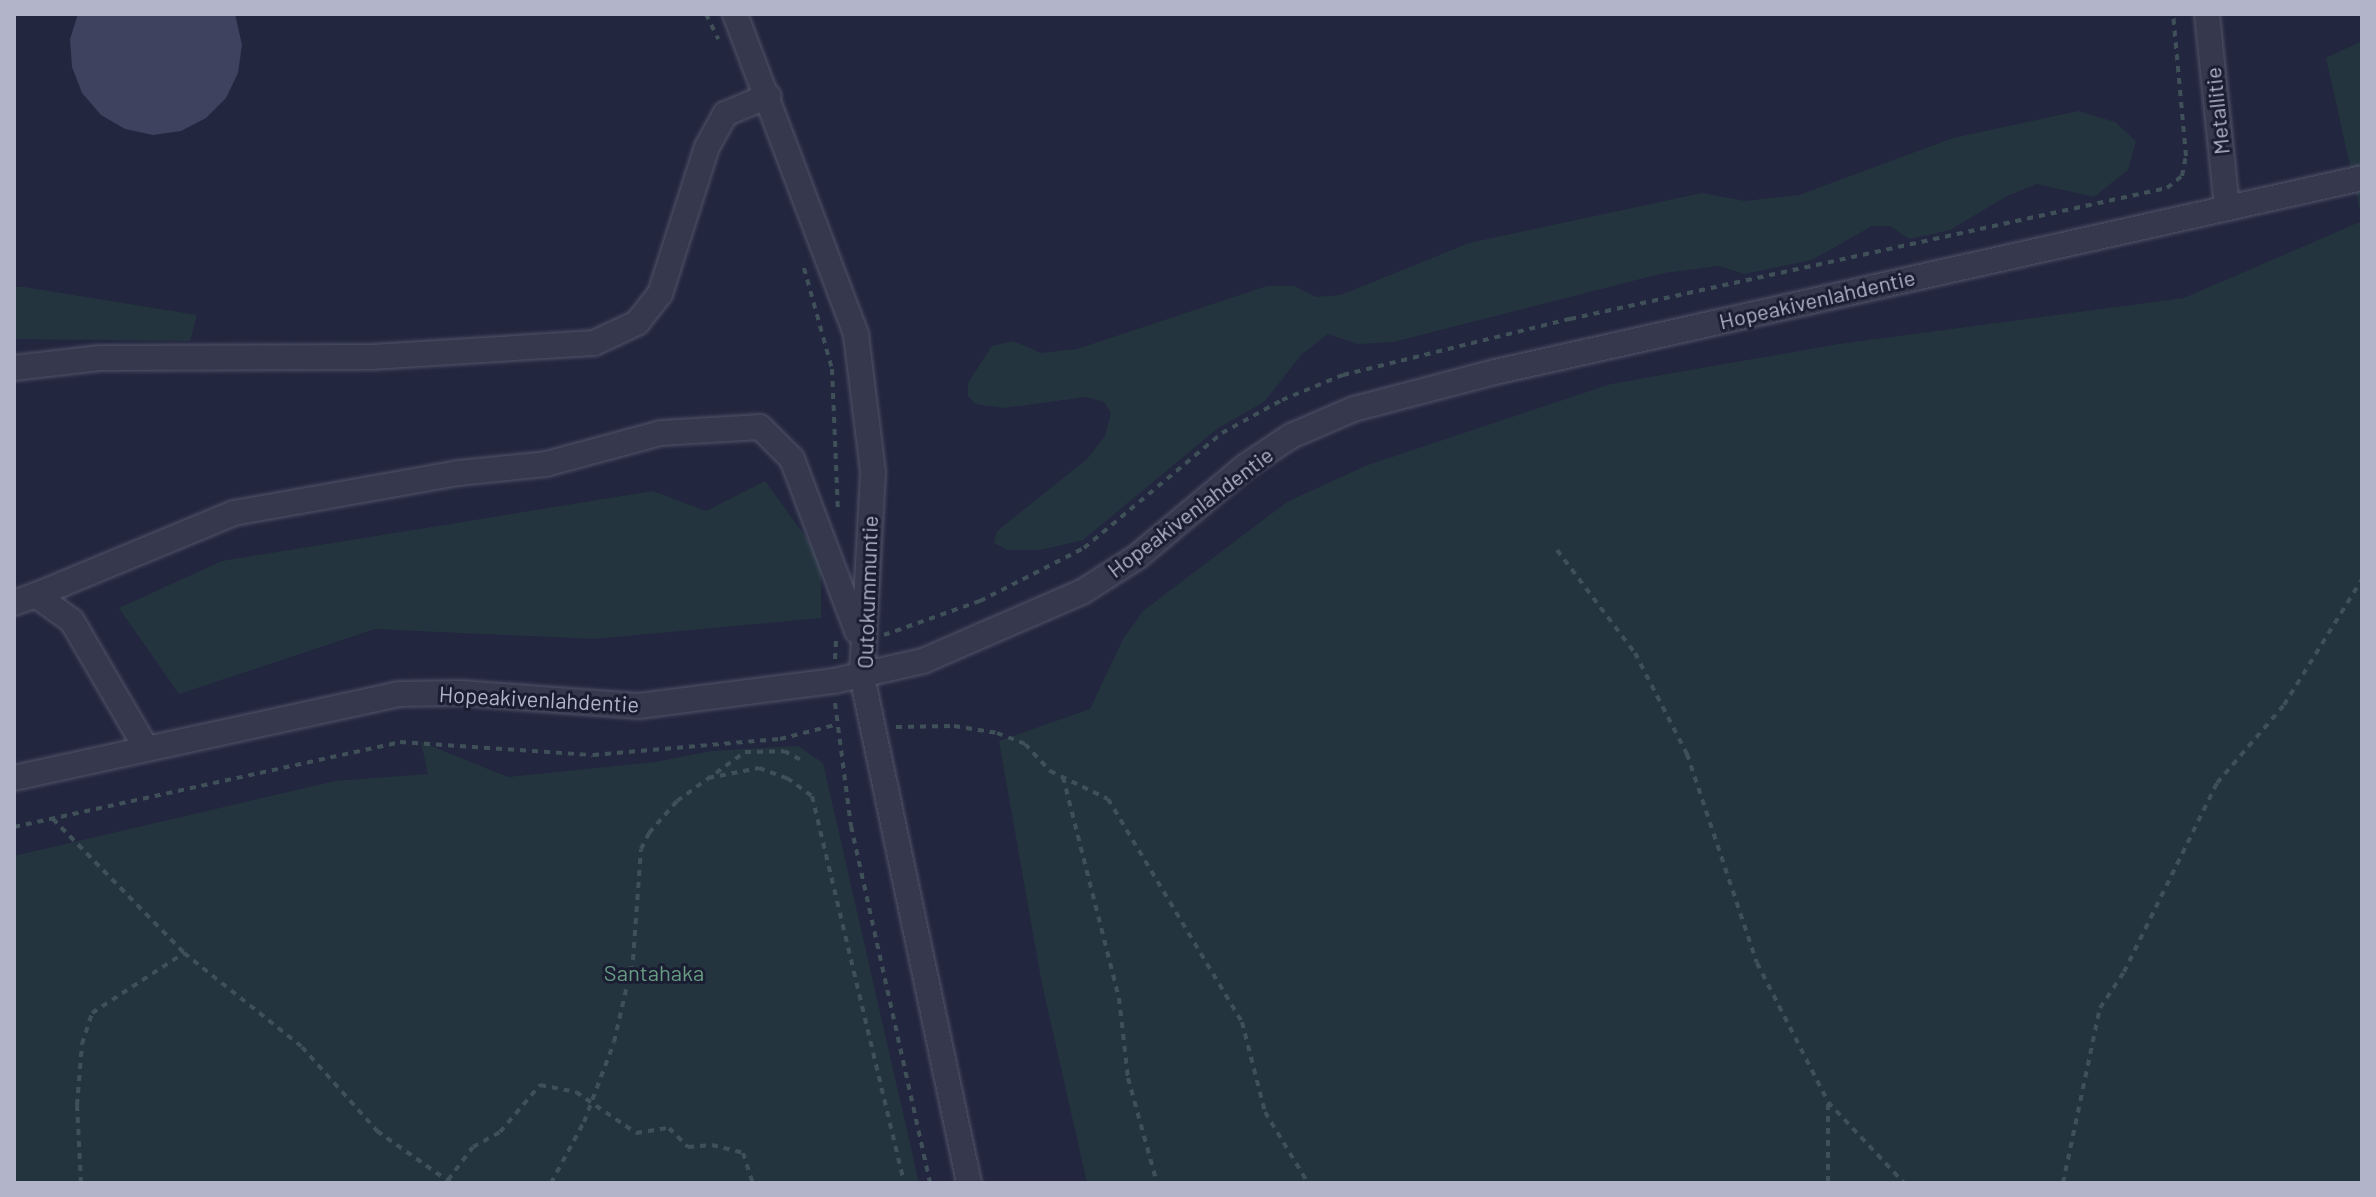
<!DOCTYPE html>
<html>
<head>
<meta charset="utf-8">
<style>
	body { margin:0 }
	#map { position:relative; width:2376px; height:1197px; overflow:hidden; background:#22263e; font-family:Barlow,sans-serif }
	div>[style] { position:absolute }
	.green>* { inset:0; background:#24343f }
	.building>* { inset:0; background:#3e425f }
	.path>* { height:4px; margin-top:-2px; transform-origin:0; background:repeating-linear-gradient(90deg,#3f5059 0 6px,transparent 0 12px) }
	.roads { filter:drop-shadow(0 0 2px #515469) drop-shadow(0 0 2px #515469) }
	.minor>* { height:24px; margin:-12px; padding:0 12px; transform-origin:12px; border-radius:12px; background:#36394e }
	span { translate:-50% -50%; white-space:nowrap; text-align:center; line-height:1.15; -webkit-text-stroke:6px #1b1e33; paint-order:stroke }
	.street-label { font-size:22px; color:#b2b4ca }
	.park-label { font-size:22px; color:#679c83 }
	.frame { position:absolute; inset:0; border:16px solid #b2b4ca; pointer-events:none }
</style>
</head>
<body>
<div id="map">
	<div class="green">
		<i style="clip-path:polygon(2362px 41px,2362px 219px,2326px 58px)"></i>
		<i style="clip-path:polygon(2078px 111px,2115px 122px,2136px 141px,2128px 170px,2094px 197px,2037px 184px,2007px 196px,1950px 230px,1909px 239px,1890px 226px,1872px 226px,1812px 260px,1744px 274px,1719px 266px,1664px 273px,1393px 342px,1358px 344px,1328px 334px,1301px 355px,1264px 402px,1218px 428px,1083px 540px,1040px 550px,1007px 550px,994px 543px,997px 531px,1087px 459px,1105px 436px,1111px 413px,1104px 402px,1086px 397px,1004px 408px,975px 404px,968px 396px,968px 383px,992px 346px,1013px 341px,1041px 353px,1077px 349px,1267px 286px,1294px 286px,1316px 297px,1341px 295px,1469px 243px,1702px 193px,1745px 201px,1799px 195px,1953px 138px)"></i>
		<i style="clip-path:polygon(2362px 221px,2362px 1183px,1087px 1183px,1041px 979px,999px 741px,1090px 709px,1123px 639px,1143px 611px,1287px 502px,1365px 466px,1611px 384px,1839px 344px,2184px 298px)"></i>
		<i style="clip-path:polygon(14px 287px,24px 287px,197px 315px,190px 341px,14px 339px)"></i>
		<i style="clip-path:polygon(765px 481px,821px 558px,821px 618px,594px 639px,375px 629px,179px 694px,119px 608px,222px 561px,653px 491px,706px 511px)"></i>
		<i style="clip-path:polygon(421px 742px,508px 777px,655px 762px,711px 751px,798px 746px,823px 763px,919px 1183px,14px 1183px,14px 856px,335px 781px,428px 774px)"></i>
	</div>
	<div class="building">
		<i style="clip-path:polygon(78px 14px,235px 14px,242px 45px,238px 73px,226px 98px,206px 118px,181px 131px,153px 135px,125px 129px,101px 115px,82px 93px,72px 67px,70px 39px)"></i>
	</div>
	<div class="path">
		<i style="left:706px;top:14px;width:28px;rotate:64deg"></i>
		<i style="left:804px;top:268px;width:105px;rotate:74.5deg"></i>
		<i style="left:832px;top:369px;width:142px;rotate:87.6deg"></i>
		<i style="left:1557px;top:550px;width:129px;rotate:52.9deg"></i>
		<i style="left:1635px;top:653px;width:114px;rotate:62.8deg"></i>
		<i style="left:1687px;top:754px;width:220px;rotate:71.5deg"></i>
		<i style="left:1757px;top:963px;width:156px;rotate:62.9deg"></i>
		<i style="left:1828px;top:1102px;width:111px;rotate:46.8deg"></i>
		<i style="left:884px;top:635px;width:102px;rotate:-19.5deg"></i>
		<i style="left:980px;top:601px;width:117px;rotate:-27deg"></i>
		<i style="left:1084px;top:548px;width:180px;rotate:-39.8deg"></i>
		<i style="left:1222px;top:433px;width:68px;rotate:-28.8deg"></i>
		<i style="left:1282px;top:400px;width:66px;rotate:-22.3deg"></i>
		<i style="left:1343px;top:375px;width:234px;rotate:-13.9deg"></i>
		<i style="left:1570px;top:319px;width:611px;rotate:-12.38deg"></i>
		<i style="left:2167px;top:188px;width:19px;rotate:-39deg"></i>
		<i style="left:2182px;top:176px;width:20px;rotate:-79deg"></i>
		<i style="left:2186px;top:156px;width:143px;rotate:-95.2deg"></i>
		<i style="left:835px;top:659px;width:20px;rotate:-87deg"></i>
		<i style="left:835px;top:703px;width:124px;rotate:82.6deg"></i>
		<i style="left:851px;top:826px;width:366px;rotate:77.5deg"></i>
		<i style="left:896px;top:727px;width:58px;rotate:-1deg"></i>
		<i style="left:954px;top:726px;width:44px;rotate:9.2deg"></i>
		<i style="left:997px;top:733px;width:30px;rotate:21deg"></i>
		<i style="left:1025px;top:744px;width:37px;rotate:47deg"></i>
		<i style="left:1050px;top:771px;width:64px;rotate:25.8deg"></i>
		<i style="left:1108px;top:799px;width:260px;rotate:59deg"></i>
		<i style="left:1242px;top:1022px;width:93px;rotate:75.7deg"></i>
		<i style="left:1265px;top:1112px;width:83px;rotate:58.8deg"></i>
		<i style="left:1063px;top:777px;width:228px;rotate:75.8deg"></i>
		<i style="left:1119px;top:998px;width:81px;rotate:83.6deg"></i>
		<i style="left:1128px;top:1078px;width:109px;rotate:74.6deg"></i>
		<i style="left:708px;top:778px;width:52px;rotate:-11.1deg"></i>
		<i style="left:759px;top:768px;width:30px;rotate:20deg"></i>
		<i style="left:787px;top:778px;width:31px;rotate:36deg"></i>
		<i style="left:812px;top:796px;width:398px;rotate:76.6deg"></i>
		<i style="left:53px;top:819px;width:187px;rotate:45.6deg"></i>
		<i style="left:184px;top:953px;width:151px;rotate:38.5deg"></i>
		<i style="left:302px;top:1047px;width:113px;rotate:48.2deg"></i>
		<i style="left:377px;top:1131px;width:90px;rotate:35.1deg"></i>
		<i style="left:14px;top:827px;width:395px;rotate:-12.4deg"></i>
		<i style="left:400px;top:742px;width:193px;rotate:3.9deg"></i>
		<i style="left:593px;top:755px;width:188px;rotate:-4.9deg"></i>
		<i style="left:780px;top:739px;width:57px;rotate:-14.3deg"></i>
		<i style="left:1828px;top:1104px;width:79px;rotate:90deg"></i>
		<i style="left:448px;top:1180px;width:41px;rotate:-52.9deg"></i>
		<i style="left:473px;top:1147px;width:31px;rotate:-29deg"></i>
		<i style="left:500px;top:1132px;width:62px;rotate:-49.6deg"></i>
		<i style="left:540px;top:1085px;width:37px;rotate:11deg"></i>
		<i style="left:576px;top:1092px;width:73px;rotate:34.3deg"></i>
		<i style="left:636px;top:1133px;width:33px;rotate:-9deg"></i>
		<i style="left:669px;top:1128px;width:27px;rotate:45deg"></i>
		<i style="left:688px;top:1147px;width:24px;rotate:-5deg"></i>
		<i style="left:712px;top:1145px;width:32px;rotate:14deg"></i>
		<i style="left:743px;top:1153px;width:32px;rotate:72deg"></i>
		<i style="left:81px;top:1183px;width:78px;rotate:-92.9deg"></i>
		<i style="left:77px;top:1105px;width:61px;rotate:-85.3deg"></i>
		<i style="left:82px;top:1044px;width:33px;rotate:-72deg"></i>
		<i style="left:92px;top:1013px;width:110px;rotate:-33.1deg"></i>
		<i style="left:551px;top:1183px;width:69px;rotate:-61.6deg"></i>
		<i style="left:584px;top:1122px;width:85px;rotate:-69.4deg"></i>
		<i style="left:614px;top:1042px;width:84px;rotate:-77deg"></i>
		<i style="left:633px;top:960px;width:111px;rotate:-85.9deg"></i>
		<i style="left:641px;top:849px;width:18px;rotate:-63deg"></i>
		<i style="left:649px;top:833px;width:43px;rotate:-48.8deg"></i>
		<i style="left:677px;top:801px;width:84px;rotate:-35.8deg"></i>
		<i style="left:745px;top:752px;width:39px;rotate:-1deg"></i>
		<i style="left:784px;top:751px;width:21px;rotate:28deg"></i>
		<i style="left:2063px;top:1183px;width:179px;rotate:-78.1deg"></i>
		<i style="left:2100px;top:1008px;width:43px;rotate:-56.3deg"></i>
		<i style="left:2124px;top:972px;width:211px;rotate:-63.8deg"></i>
		<i style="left:2217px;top:783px;width:103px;rotate:-49.3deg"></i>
		<i style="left:2284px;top:705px;width:148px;rotate:-58.2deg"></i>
	</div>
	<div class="roads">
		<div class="minor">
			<i style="left:735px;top:14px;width:343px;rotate:69.3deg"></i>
			<i style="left:856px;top:335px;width:138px;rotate:82.9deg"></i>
			<i style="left:873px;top:472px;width:204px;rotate:93.1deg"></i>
			<i style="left:862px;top:676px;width:518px;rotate:78.08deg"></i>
			<i style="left:2207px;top:14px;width:194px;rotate:84.1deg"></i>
			<i style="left:14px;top:368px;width:86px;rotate:-6.7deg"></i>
			<i style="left:99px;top:358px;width:273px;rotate:-0.2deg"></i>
			<i style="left:372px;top:357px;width:222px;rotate:-3.6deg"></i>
			<i style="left:594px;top:343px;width:47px;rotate:-24.9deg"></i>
			<i style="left:637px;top:323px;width:37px;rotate:-52deg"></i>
			<i style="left:660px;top:294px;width:154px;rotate:-72.3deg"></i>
			<i style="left:707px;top:147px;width:38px;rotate:-61deg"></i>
			<i style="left:725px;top:114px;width:47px;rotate:-22.7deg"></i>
			<i style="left:36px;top:595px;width:214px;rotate:-22.5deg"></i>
			<i style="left:234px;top:513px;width:228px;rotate:-10.1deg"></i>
			<i style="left:458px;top:473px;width:88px;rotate:-5.8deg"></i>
			<i style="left:546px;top:464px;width:119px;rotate:-15.1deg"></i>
			<i style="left:661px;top:433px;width:99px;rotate:-3.5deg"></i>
			<i style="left:760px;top:427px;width:45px;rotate:45deg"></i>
			<i style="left:792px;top:459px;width:184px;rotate:69.3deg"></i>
			<i style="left:14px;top:603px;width:23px;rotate:-20deg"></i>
			<i style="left:36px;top:595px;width:44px;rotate:35.8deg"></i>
			<i style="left:72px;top:621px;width:147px;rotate:59.8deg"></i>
			<i style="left:14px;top:778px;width:393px;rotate:-12.3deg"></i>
			<i style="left:398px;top:694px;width:63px;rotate:-0.9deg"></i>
			<i style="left:461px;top:693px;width:178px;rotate:4.2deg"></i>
			<i style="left:639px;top:706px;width:197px;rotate:-7.3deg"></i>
			<i style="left:834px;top:681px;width:91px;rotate:-12.7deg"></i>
			<i style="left:923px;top:661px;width:173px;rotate:-23.5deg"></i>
			<i style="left:1082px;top:592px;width:65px;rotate:-32.5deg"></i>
			<i style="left:1137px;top:557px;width:142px;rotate:-39.9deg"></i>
			<i style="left:1246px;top:466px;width:54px;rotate:-33.7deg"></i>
			<i style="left:1291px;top:436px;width:69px;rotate:-23.2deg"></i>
			<i style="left:1354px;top:409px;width:146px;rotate:-14.7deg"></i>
			<i style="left:1495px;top:372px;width:888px;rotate:-12.61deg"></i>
		</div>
	</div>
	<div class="street-label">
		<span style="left:2217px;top:111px;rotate:-96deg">Metallitie</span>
		<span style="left:1817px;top:299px;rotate:-13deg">Hopeakivenlahdentie</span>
		<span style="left:1190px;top:512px;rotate:-37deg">Hopeakivenlahdentie</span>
		<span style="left:867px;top:592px;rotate:-88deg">Outokummuntie</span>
		<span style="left:539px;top:699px;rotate:3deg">Hopeakivenlahdentie</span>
	</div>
	<div class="park-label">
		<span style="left:654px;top:973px">Santahaka</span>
	</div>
	<div class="frame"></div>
</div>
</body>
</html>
